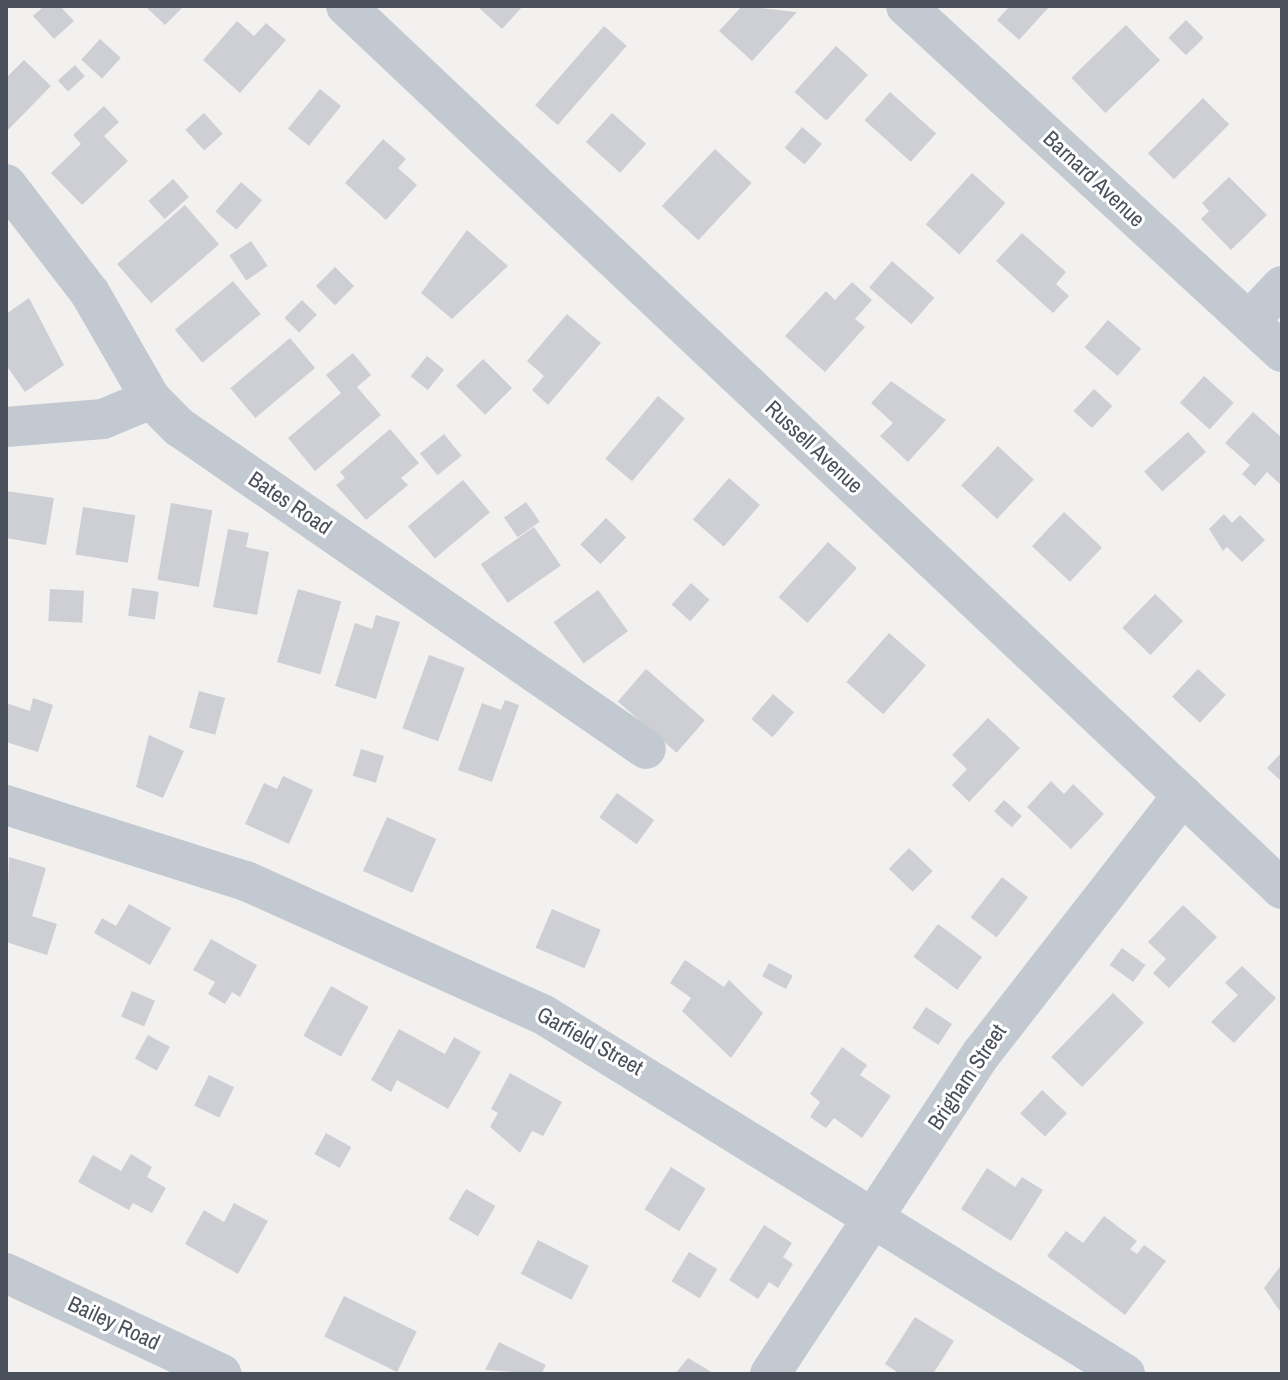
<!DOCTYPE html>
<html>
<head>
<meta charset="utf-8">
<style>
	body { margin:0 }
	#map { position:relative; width:1288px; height:1380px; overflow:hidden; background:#f2f1f0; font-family:"Archivo Narrow",sans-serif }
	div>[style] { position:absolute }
	.building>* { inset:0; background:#cecfd4; transform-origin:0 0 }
	.minor>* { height:40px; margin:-20px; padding:0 20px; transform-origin:20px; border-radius:20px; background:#c3c9d0 }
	span { translate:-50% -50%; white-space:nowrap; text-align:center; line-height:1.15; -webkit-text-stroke:6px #fff; paint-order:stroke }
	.street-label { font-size:22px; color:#4a515c }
	.frame { position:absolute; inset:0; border:8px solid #4a515c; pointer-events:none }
</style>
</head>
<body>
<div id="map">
	<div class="building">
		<i style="clip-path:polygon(44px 6px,60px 6px,74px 21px,54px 39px,33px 16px)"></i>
		<i style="clip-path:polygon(145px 6px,184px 6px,165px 25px)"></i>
		<i style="clip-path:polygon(477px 6px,523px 6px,502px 29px)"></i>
		<i style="clip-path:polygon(742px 6px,797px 12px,752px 61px,719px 31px)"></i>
		<i style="clip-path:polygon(1010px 6px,1050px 6px,1019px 40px,997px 20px)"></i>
		<i style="left:1186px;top:20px;width:25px;height:25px;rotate:45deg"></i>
		<i style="clip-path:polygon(237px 21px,254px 36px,266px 23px,286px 40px,240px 93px,203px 60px)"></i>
		<i style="left:1126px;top:25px;width:49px;height:76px;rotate:46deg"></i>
		<i style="left:604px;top:26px;width:30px;height:105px;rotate:41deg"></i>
		<i style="left:100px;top:39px;width:28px;height:28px;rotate:42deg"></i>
		<i style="left:836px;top:46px;width:43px;height:62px;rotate:42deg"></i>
		<i style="clip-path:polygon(24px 60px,51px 86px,6px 132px,6px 78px)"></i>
		<i style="left:75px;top:65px;width:15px;height:23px;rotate:48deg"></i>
		<i style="left:320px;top:89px;width:27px;height:51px;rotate:39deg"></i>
		<i style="left:890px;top:92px;width:62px;height:38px;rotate:42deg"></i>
		<i style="left:1203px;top:98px;width:37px;height:78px;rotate:45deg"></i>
		<i style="clip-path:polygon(104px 106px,119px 122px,104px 136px,128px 161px,82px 205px,51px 173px,81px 144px,73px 135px)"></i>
		<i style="left:204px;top:113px;width:28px;height:25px;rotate:48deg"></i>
		<i style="left:612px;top:113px;width:46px;height:39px;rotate:42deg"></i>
		<i style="left:802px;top:127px;width:26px;height:27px;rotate:40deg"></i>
		<i style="clip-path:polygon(383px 139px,406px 159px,398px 168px,417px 185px,386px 220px,345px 183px)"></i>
		<i style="left:715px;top:149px;width:50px;height:78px;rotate:43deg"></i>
		<i style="left:972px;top:173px;width:45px;height:69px;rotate:42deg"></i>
		<i style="clip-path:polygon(1229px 177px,1267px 215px,1231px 250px,1201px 219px,1209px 211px,1202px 203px)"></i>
		<i style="left:173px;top:179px;width:24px;height:33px;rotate:48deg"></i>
		<i style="left:241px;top:182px;width:28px;height:39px;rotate:41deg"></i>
		<i style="left:185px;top:205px;width:52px;height:90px;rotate:49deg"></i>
		<i style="clip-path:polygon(467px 230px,508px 266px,452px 319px,421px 293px)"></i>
		<i style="clip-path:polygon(1022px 233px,1066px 272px,1056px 284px,1069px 296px,1053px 313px,996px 261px)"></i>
		<i style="left:251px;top:241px;width:30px;height:26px;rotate:56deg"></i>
		<i style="left:892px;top:261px;width:56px;height:35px;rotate:41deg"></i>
		<i style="left:335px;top:267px;width:27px;height:27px;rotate:45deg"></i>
		<i style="left:233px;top:281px;width:43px;height:76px;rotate:50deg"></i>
		<i style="clip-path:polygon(852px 282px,872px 300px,855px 319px,865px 327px,825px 372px,785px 336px,826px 291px,835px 300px)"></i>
		<i style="clip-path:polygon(29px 298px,64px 365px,25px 392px,6px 365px,6px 314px)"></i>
		<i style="left:302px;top:300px;width:21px;height:25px;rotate:45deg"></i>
		<i style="clip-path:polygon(567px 314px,601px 343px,548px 405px,532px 390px,544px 376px,527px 361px)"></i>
		<i style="left:1108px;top:320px;width:44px;height:36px;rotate:41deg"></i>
		<i style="left:290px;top:338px;width:39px;height:78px;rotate:50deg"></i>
		<i style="clip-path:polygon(353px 353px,371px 375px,357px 387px,381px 415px,315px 471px,288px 438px,341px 393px,326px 375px)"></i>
		<i style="left:427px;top:356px;width:22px;height:26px;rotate:39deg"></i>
		<i style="left:483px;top:359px;width:41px;height:38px;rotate:45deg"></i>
		<i style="left:1204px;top:376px;width:40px;height:36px;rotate:42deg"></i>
		<i style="clip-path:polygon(891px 381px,946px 420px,908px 462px,880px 436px,893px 423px,871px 403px)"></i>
		<i style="left:1094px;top:389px;width:25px;height:30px;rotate:43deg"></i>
		<i style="left:658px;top:396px;width:35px;height:82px;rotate:40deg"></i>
		<i style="clip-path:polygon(1253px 412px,1282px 438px,1282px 486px,1267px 472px,1255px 486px,1242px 474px,1250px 465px,1225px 443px)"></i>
		<i style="clip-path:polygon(390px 429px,419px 463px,401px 478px,408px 485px,366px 520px,336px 485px,345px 478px,340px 472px)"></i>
		<i style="left:1188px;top:432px;width:27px;height:59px;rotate:48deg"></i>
		<i style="left:444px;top:434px;width:28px;height:31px;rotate:51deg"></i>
		<i style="left:998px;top:446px;width:49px;height:54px;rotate:43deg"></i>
		<i style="left:729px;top:478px;width:41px;height:55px;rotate:41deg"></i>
		<i style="left:463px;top:480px;width:42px;height:72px;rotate:50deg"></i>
		<i style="clip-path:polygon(6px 491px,54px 498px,46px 545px,6px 538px)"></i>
		<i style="left:526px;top:502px;width:24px;height:27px;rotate:55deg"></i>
		<i style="left:171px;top:503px;width:42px;height:78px;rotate:10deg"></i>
		<i style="left:83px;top:507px;width:53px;height:48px;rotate:9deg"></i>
		<i style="left:1064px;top:512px;width:52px;height:47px;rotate:43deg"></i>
		<i style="clip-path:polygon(1224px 514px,1232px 523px,1240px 515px,1265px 540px,1242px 562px,1227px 547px,1223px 551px,1209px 529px)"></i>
		<i style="left:606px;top:518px;width:28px;height:37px;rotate:44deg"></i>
		<i style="left:534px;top:527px;width:47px;height:65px;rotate:55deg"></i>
		<i style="clip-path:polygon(228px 529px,249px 533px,246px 547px,269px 552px,257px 615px,213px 607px)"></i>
		<i style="left:828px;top:542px;width:39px;height:74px;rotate:42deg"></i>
		<i style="left:691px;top:583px;width:25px;height:29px;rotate:42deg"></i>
		<i style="left:132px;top:588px;width:27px;height:28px;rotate:8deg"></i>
		<i style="left:50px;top:589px;width:34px;height:32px;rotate:3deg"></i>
		<i style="left:298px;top:589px;width:45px;height:76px;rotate:16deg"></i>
		<i style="left:598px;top:590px;width:51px;height:55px;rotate:54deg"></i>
		<i style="left:1155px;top:594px;width:39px;height:47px;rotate:44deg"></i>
		<i style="clip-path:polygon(376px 615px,400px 622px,376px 699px,335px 686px,355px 623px,372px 629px)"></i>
		<i style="left:889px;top:633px;width:49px;height:65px;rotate:41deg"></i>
		<i style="left:429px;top:655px;width:38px;height:78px;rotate:20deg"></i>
		<i style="left:646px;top:669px;width:78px;height:43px;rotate:41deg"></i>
		<i style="left:1198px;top:669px;width:38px;height:38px;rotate:43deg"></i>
		<i style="left:199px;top:691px;width:27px;height:38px;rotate:15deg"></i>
		<i style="left:773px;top:694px;width:28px;height:33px;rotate:41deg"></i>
		<i style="clip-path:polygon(33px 698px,53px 705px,38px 752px,6px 742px,6px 703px,30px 711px)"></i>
		<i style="clip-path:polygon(505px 700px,519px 705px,492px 782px,458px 770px,482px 703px,501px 710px)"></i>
		<i style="clip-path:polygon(988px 718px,1020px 748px,969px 802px,952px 785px,967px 769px,952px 755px)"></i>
		<i style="clip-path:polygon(149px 735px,184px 751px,163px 798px,136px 787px)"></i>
		<i style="left:361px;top:749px;width:24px;height:28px;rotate:17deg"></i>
		<i style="clip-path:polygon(1282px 752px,1282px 782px,1267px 768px)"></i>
		<i style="clip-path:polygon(283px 776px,313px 790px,289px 844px,245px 824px,264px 783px,277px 789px)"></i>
		<i style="clip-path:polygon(1051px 781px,1064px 794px,1073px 784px,1104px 814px,1071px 849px,1027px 807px)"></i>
		<i style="left:617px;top:793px;width:46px;height:30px;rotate:36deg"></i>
		<i style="left:1004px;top:800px;width:24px;height:15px;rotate:42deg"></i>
		<i style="left:387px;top:817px;width:54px;height:59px;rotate:24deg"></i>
		<i style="left:909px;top:848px;width:33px;height:29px;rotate:44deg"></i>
		<i style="clip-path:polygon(9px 857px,46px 868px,32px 916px,57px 924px,47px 955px,6px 942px)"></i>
		<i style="left:1002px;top:877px;width:33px;height:51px;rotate:38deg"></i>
		<i style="clip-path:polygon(129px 904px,171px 928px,150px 965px,94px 933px,102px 918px,116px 926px)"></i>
		<i style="clip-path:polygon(1183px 905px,1217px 937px,1169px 988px,1153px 973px,1166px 959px,1148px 942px)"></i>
		<i style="left:552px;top:909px;width:53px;height:42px;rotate:23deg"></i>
		<i style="left:938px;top:924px;width:55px;height:41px;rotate:37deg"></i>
		<i style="clip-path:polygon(211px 939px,257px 965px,240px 997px,232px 992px,225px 1004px,208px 994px,215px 982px,193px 970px)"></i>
		<i style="left:1122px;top:948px;width:29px;height:21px;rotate:36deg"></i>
		<i style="clip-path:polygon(685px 960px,724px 987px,729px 980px,763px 1013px,731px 1058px,682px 1011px,691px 998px,670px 983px)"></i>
		<i style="left:769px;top:963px;width:27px;height:15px;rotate:28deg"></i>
		<i style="clip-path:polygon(1242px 966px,1276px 998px,1234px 1043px,1211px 1022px,1238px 995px,1225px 983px)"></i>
		<i style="left:331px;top:986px;width:43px;height:57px;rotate:29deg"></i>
		<i style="left:132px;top:991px;width:25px;height:28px;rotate:23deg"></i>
		<i style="left:1113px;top:993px;width:43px;height:89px;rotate:44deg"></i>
		<i style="left:926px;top:1007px;width:31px;height:25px;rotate:33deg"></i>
		<i style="clip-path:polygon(399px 1029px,445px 1054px,454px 1037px,481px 1052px,448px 1109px,397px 1080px,391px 1092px,371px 1080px)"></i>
		<i style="left:148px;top:1035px;width:25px;height:27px;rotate:29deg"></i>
		<i style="clip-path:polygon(842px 1047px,867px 1065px,860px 1075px,891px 1096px,862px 1138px,834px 1118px,826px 1128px,810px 1117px,820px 1102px,810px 1094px)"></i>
		<i style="clip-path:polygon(510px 1073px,562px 1102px,543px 1136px,532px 1131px,520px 1153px,490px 1127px,498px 1113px,491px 1109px)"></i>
		<i style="left:209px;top:1075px;width:28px;height:34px;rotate:26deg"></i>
		<i style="left:1042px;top:1090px;width:34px;height:32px;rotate:43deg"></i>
		<i style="left:326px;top:1133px;width:29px;height:24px;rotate:29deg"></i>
		<i style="clip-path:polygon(131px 1154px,152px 1167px,147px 1177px,166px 1188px,152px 1213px,133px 1203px,129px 1210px,78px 1182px,93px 1155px,121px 1171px)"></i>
		<i style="left:671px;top:1167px;width:41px;height:50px;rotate:32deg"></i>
		<i style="clip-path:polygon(987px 1168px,1015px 1187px,1022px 1177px,1043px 1190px,1011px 1241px,961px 1209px)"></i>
		<i style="left:466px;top:1189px;width:34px;height:35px;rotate:30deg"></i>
		<i style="clip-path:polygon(234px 1203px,268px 1221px,238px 1274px,185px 1244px,204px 1210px,224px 1222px)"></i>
		<i style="clip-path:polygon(1104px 1216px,1137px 1241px,1130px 1249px,1137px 1254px,1144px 1245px,1166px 1261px,1125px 1315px,1047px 1256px,1066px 1231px,1083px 1243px)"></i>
		<i style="clip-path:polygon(764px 1225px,792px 1243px,783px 1257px,793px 1264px,778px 1288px,769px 1282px,758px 1299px,729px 1280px)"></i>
		<i style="left:538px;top:1240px;width:57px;height:38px;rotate:27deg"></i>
		<i style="left:689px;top:1252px;width:33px;height:34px;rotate:31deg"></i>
		<i style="clip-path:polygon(1282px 1264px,1282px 1314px,1264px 1288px)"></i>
		<i style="left:344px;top:1296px;width:81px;height:45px;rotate:26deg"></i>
		<i style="clip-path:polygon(915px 1317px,954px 1341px,933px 1374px,900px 1374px,885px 1364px)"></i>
		<i style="clip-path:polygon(499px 1342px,546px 1365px,541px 1374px,485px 1370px)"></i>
		<i style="clip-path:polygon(688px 1358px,715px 1374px,675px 1374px)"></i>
	</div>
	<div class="minor">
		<i style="left:346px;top:6px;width:1287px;rotate:43.33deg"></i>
		<i style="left:906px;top:6px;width:511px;rotate:42.62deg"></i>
		<i style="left:6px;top:184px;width:138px;rotate:52.4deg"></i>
		<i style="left:90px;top:293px;width:122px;rotate:60.1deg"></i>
		<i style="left:151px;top:399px;width:40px;rotate:45deg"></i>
		<i style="left:179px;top:427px;width:567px;rotate:34.59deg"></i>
		<i style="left:1249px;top:321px;width:48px;rotate:-46.7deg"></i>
		<i style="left:6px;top:427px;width:97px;rotate:-4.7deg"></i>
		<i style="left:103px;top:419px;width:52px;rotate:-22.6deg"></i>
		<i style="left:6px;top:805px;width:252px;rotate:17.6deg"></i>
		<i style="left:246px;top:881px;width:327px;rotate:24.2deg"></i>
		<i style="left:544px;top:1015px;width:683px;rotate:31.71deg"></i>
		<i style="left:6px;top:1273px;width:238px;rotate:25.1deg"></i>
		<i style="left:770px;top:1374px;width:385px;rotate:-56.6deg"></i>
		<i style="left:982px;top:1053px;width:327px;rotate:-52.1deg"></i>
	</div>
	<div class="street-label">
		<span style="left:1094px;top:179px;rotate:43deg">Barnard Avenue</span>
		<span style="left:814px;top:447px;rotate:43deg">Russell Avenue</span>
		<span style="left:290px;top:503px;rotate:34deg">Bates Road</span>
		<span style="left:590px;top:1041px;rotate:29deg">Garfield Street</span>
		<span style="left:967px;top:1077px;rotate:-56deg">Brigham Street</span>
		<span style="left:114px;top:1323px;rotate:25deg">Bailey Road</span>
	</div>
	<div class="frame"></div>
</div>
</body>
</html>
